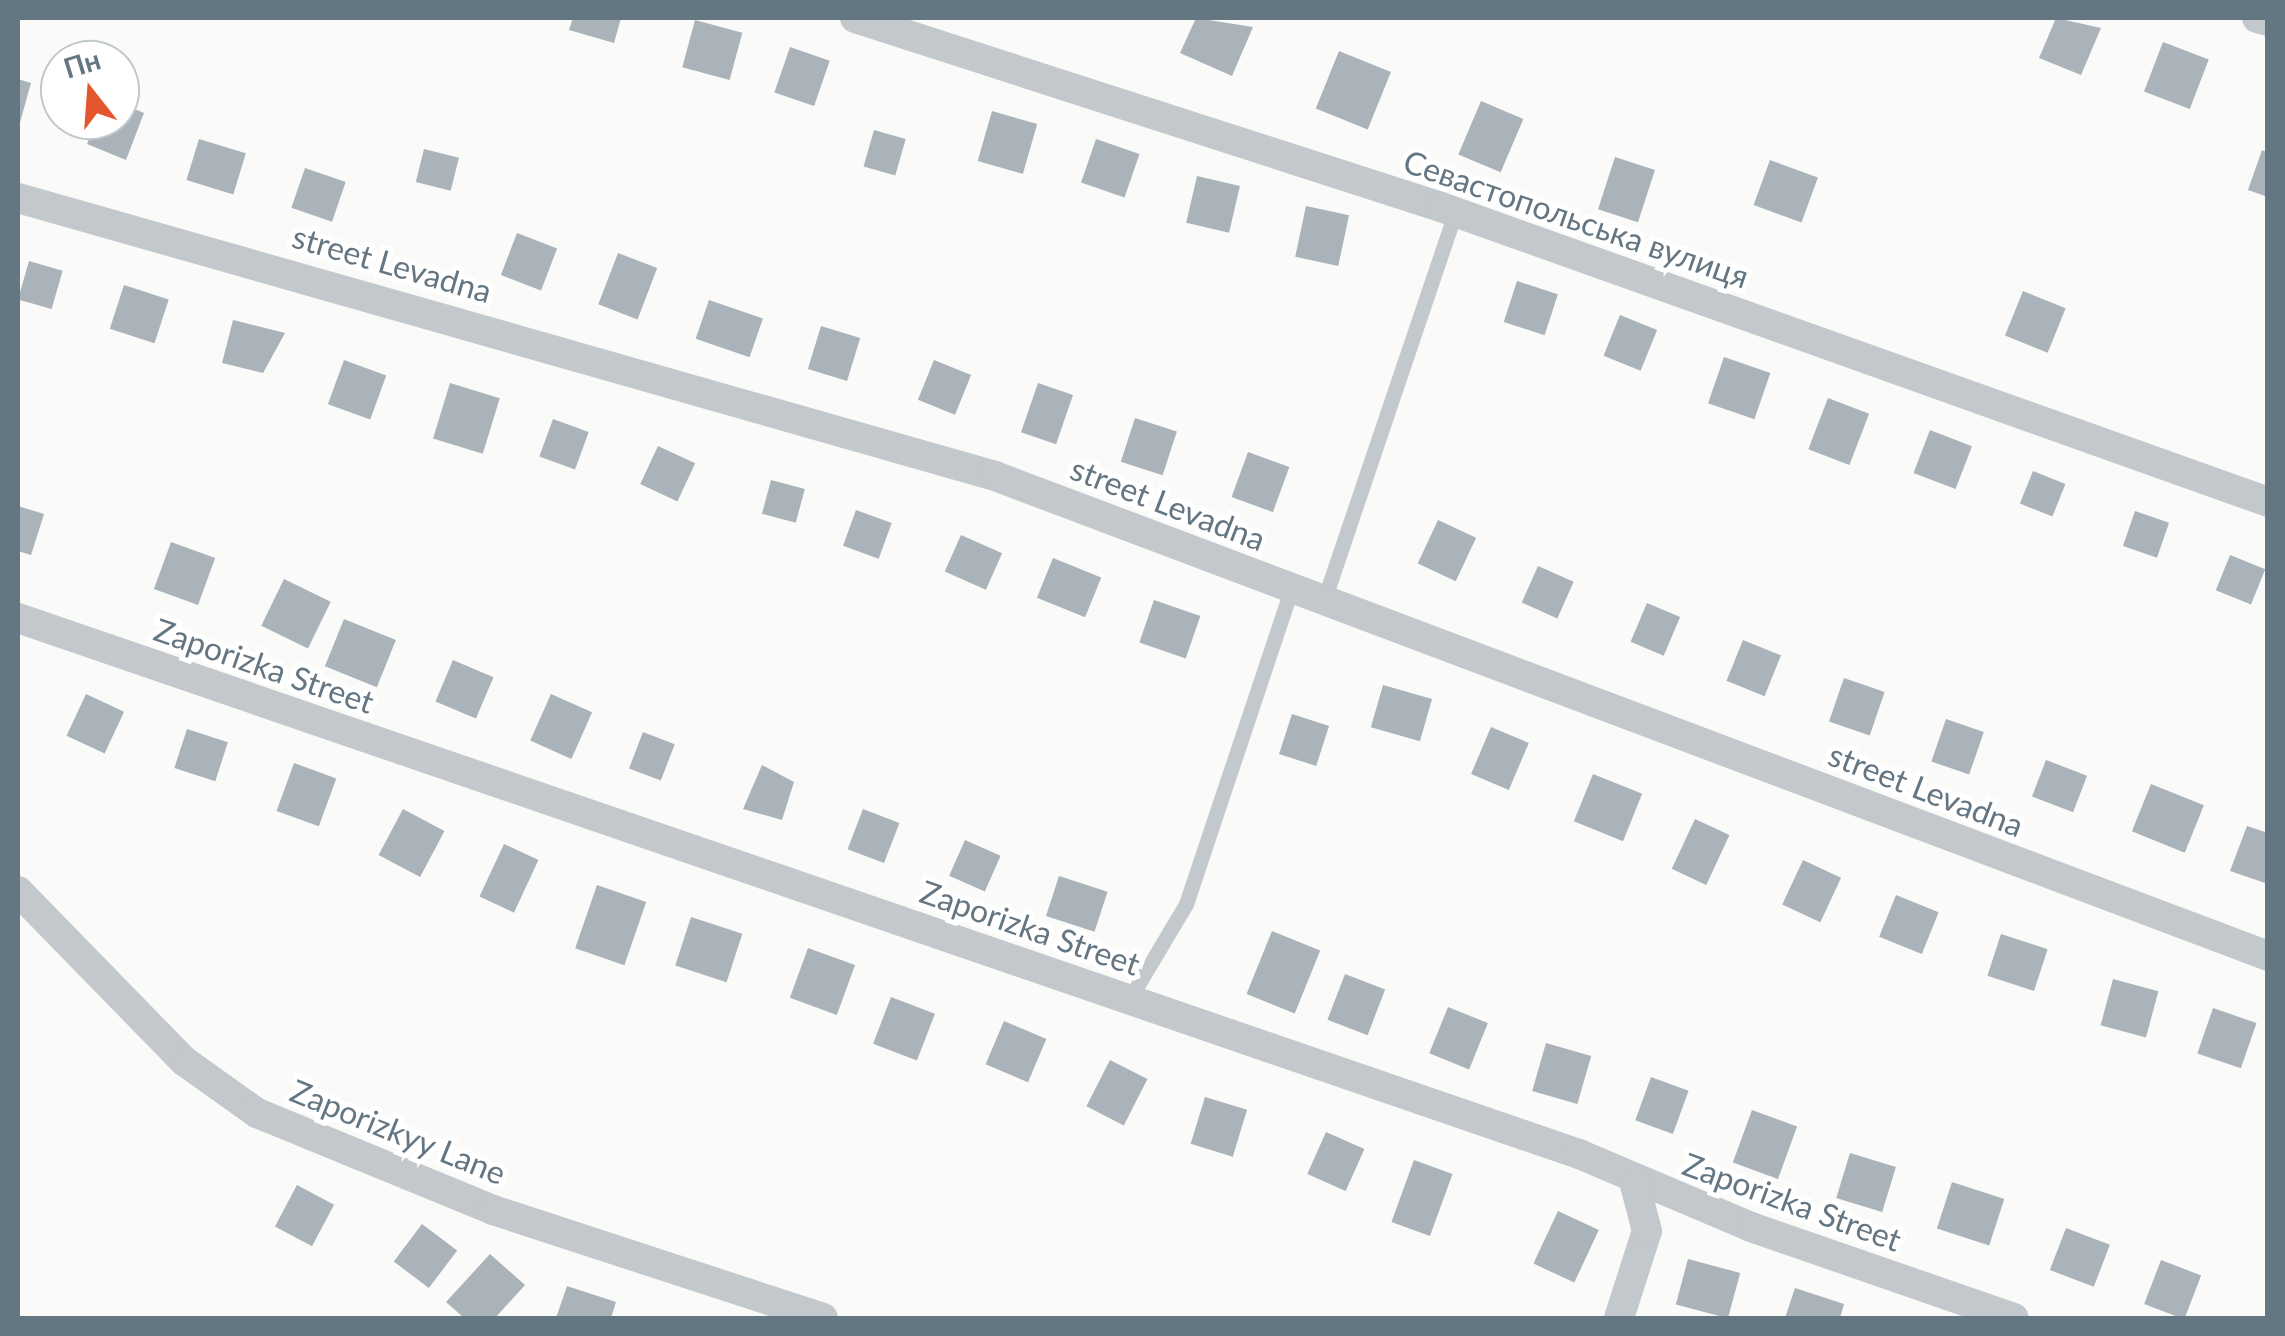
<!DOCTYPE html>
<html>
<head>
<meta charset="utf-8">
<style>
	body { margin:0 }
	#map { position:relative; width:2285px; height:1336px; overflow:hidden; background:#fafaf8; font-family:Lato,sans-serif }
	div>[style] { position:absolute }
	.building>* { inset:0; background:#aab3b9; transform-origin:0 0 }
	.service>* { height:15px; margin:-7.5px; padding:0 7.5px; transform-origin:7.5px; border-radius:7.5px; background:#c3c8cc }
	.minor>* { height:30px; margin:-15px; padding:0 15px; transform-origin:15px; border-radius:15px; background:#c3c8cc }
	span { translate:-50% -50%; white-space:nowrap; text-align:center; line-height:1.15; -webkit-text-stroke:10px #fff; paint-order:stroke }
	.street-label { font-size:32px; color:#657683 }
	.frame { position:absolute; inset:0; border:20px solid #657683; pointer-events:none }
	.north { position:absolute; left:40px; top:40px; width:100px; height:100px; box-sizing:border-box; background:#fff; border:2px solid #c1c8cd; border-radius:50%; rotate:343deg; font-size:28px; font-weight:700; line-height:40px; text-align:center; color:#657683 }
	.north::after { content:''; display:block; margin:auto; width:35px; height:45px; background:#e4572e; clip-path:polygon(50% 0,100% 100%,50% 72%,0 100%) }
</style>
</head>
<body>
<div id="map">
	<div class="building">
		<i style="clip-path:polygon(573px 18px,621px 18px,614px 43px,569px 30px)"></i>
		<i style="clip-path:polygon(1196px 18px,1253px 27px,1232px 76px,1180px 53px)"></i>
		<i style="clip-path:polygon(2056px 18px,2101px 28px,2081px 75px,2039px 58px)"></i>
		<i style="left:695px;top:20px;width:49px;height:49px;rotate:15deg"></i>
		<i style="left:2163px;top:42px;width:49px;height:53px;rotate:21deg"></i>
		<i style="left:790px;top:47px;width:42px;height:48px;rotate:19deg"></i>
		<i style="left:1339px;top:51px;width:56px;height:62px;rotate:22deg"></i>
		<i style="clip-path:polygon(18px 79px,31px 83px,19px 126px,18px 125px)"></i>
		<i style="left:1481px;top:101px;width:46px;height:58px;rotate:23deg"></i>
		<i style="clip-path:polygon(120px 103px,144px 113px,126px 160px,87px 144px,97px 120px,120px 120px)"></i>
		<i style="left:992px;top:111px;width:47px;height:52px;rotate:16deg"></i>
		<i style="left:874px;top:130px;width:33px;height:38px;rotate:16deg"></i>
		<i style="left:199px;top:139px;width:49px;height:43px;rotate:17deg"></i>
		<i style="left:1096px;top:139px;width:46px;height:46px;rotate:19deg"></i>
		<i style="left:424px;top:149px;width:36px;height:34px;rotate:14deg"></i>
		<i style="clip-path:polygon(2262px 150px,2268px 153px,2268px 197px,2248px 190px)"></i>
		<i style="left:1615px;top:157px;width:42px;height:55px;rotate:18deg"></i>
		<i style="left:1770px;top:160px;width:51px;height:48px;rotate:20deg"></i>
		<i style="left:305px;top:168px;width:43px;height:42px;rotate:19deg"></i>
		<i style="left:1197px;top:176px;width:44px;height:48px;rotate:13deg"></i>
		<i style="left:1306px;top:206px;width:44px;height:52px;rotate:12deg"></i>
		<i style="left:517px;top:233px;width:43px;height:45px;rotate:21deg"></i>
		<i style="left:618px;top:253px;width:42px;height:55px;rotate:21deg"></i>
		<i style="left:29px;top:261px;width:35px;height:40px;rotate:16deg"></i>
		<i style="left:1517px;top:281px;width:43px;height:43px;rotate:18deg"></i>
		<i style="left:124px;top:285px;width:47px;height:46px;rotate:18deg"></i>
		<i style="left:2023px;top:291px;width:46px;height:48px;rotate:22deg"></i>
		<i style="left:709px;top:300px;width:57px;height:41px;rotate:19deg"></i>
		<i style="left:1620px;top:315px;width:40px;height:44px;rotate:22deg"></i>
		<i style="clip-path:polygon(233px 320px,285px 333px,263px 373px,222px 363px)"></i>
		<i style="left:821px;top:326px;width:41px;height:45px;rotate:17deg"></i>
		<i style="left:1724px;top:357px;width:49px;height:49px;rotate:19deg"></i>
		<i style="left:344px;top:360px;width:45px;height:47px;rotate:20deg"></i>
		<i style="left:934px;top:360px;width:40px;height:43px;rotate:22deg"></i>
		<i style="left:450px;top:383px;width:52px;height:58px;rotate:17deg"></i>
		<i style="left:1038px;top:383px;width:37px;height:52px;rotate:19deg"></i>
		<i style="left:1828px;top:398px;width:44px;height:55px;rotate:21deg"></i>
		<i style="left:1135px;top:418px;width:44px;height:46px;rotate:18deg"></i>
		<i style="left:553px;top:419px;width:38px;height:40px;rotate:20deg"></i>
		<i style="left:1930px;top:430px;width:45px;height:46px;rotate:21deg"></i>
		<i style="left:658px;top:446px;width:41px;height:42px;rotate:25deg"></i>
		<i style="left:1248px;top:452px;width:44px;height:48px;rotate:20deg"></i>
		<i style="left:2033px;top:471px;width:35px;height:35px;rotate:22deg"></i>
		<i style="left:771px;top:480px;width:35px;height:35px;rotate:15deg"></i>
		<i style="clip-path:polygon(18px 506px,44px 514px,31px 555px,18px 551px)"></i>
		<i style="left:856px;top:510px;width:38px;height:38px;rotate:20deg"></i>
		<i style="left:2135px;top:511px;width:36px;height:37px;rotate:19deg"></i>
		<i style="left:1438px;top:520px;width:42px;height:48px;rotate:25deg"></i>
		<i style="left:961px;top:535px;width:45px;height:40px;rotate:24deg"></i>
		<i style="left:171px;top:542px;width:47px;height:50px;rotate:20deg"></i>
		<i style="left:2230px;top:555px;width:38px;height:38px;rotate:22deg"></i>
		<i style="left:1053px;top:558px;width:52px;height:43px;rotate:22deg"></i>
		<i style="left:1538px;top:566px;width:39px;height:40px;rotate:24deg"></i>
		<i style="left:284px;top:579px;width:52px;height:52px;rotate:26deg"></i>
		<i style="left:1154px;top:600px;width:49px;height:45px;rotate:19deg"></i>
		<i style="left:1647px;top:603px;width:36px;height:42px;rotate:23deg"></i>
		<i style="left:344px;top:619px;width:56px;height:51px;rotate:22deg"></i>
		<i style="left:1743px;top:640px;width:41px;height:44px;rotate:22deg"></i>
		<i style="left:453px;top:660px;width:44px;height:45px;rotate:23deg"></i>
		<i style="left:1844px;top:678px;width:43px;height:46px;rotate:19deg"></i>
		<i style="left:1383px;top:685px;width:51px;height:44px;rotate:16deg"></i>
		<i style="left:86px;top:694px;width:42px;height:46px;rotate:25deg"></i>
		<i style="left:551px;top:694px;width:45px;height:51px;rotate:24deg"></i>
		<i style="left:1292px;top:714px;width:39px;height:42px;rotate:18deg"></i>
		<i style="left:1946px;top:719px;width:40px;height:45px;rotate:19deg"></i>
		<i style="left:1491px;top:727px;width:41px;height:51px;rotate:23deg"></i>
		<i style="left:187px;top:729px;width:43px;height:41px;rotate:18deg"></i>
		<i style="left:643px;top:732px;width:34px;height:39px;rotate:21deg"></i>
		<i style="left:2046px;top:760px;width:44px;height:39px;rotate:21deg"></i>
		<i style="left:294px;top:763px;width:45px;height:51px;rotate:20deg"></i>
		<i style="clip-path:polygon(762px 765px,794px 782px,782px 820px,743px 809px)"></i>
		<i style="left:1593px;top:774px;width:53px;height:51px;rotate:22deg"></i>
		<i style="left:2151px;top:784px;width:57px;height:51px;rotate:22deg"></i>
		<i style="left:403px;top:809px;width:47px;height:52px;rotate:28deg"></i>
		<i style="left:863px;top:809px;width:39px;height:43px;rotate:21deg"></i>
		<i style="left:1695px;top:819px;width:38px;height:55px;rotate:25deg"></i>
		<i style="clip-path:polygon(2247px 826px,2268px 833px,2268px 884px,2230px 871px)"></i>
		<i style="left:965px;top:840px;width:39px;height:39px;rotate:24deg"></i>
		<i style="left:504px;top:844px;width:38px;height:58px;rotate:25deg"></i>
		<i style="left:1803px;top:860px;width:42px;height:49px;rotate:25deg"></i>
		<i style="left:1059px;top:876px;width:51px;height:42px;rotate:18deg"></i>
		<i style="left:597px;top:885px;width:52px;height:67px;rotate:19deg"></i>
		<i style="left:1896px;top:895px;width:46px;height:45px;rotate:22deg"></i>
		<i style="left:691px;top:917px;width:54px;height:51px;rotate:18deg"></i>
		<i style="left:1272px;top:931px;width:52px;height:68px;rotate:22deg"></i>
		<i style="left:2001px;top:934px;width:49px;height:44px;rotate:18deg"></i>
		<i style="left:808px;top:948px;width:50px;height:53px;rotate:20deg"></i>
		<i style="left:1345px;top:974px;width:43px;height:49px;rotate:21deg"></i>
		<i style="left:2113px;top:979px;width:47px;height:48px;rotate:15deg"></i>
		<i style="left:891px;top:997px;width:47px;height:50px;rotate:21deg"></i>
		<i style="left:1448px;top:1007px;width:43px;height:50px;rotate:22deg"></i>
		<i style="left:2213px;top:1008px;width:46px;height:48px;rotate:19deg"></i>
		<i style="left:1004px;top:1021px;width:46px;height:47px;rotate:23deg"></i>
		<i style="left:1546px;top:1043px;width:47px;height:50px;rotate:16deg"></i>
		<i style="left:1110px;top:1060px;width:42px;height:52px;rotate:27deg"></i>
		<i style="left:1651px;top:1077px;width:40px;height:46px;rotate:20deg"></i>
		<i style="left:1205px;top:1097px;width:44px;height:49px;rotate:17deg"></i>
		<i style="left:1752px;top:1110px;width:48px;height:56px;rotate:20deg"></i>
		<i style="left:1326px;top:1132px;width:42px;height:46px;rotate:24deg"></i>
		<i style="left:1850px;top:1153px;width:48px;height:47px;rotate:17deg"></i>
		<i style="left:1414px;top:1160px;width:41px;height:66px;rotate:20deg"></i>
		<i style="left:1952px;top:1182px;width:55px;height:49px;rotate:18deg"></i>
		<i style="left:297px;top:1185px;width:42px;height:47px;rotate:28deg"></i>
		<i style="left:1558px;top:1211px;width:45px;height:58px;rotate:25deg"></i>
		<i style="left:422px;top:1224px;width:44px;height:47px;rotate:37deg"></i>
		<i style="left:2066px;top:1228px;width:47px;height:45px;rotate:21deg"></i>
		<i style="clip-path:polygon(490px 1254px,525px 1285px,495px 1318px,464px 1318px,446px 1302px)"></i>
		<i style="left:1688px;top:1259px;width:54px;height:47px;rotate:15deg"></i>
		<i style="left:2161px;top:1260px;width:43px;height:47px;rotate:21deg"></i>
		<i style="clip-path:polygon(567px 1286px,616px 1302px,611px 1318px,556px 1318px)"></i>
		<i style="clip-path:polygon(1795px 1288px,1844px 1304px,1840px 1318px,1785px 1318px)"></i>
	</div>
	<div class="service">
		<i style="left:1324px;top:600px;width:410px;rotate:-71.3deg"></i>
		<i style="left:1130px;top:998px;width:109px;rotate:-59.2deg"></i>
		<i style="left:1186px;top:904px;width:333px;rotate:-71.5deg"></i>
	</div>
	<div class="minor">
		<i style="left:855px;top:18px;width:616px;rotate:17.88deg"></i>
		<i style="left:1441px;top:207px;width:878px;rotate:19.63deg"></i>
		<i style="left:2257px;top:18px;width:11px;rotate:15deg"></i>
		<i style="left:18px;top:198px;width:1016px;rotate:15.88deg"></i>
		<i style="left:995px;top:476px;width:1360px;rotate:20.66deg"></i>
		<i style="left:18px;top:618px;width:1650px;rotate:18.95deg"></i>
		<i style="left:1579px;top:1154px;width:187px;rotate:23deg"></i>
		<i style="left:1751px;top:1227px;width:278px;rotate:19.1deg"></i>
		<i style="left:18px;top:891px;width:238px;rotate:45.7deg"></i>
		<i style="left:184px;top:1061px;width:90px;rotate:35.5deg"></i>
		<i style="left:257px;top:1113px;width:255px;rotate:22.3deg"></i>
		<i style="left:493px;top:1210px;width:347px;rotate:18.1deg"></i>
		<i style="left:1619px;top:1318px;width:91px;rotate:-72.2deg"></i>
		<i style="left:1647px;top:1231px;width:52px;rotate:-104.6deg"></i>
	</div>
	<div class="street-label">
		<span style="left:1576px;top:219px;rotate:19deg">Севастопольська вулиця</span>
		<span style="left:392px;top:264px;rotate:16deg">street Levadna</span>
		<span style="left:1168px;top:504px;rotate:21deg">street Levadna</span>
		<span style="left:264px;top:666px;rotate:19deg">Zaporizka Street</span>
		<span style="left:1926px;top:790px;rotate:21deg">street Levadna</span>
		<span style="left:1030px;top:928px;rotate:19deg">Zaporizka Street</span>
		<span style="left:398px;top:1132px;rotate:22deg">Zaporizkyy Lane</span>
		<span style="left:1792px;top:1202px;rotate:20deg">Zaporizka Street</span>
	</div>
	<div class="frame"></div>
	<div class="north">Пн</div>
</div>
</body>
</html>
